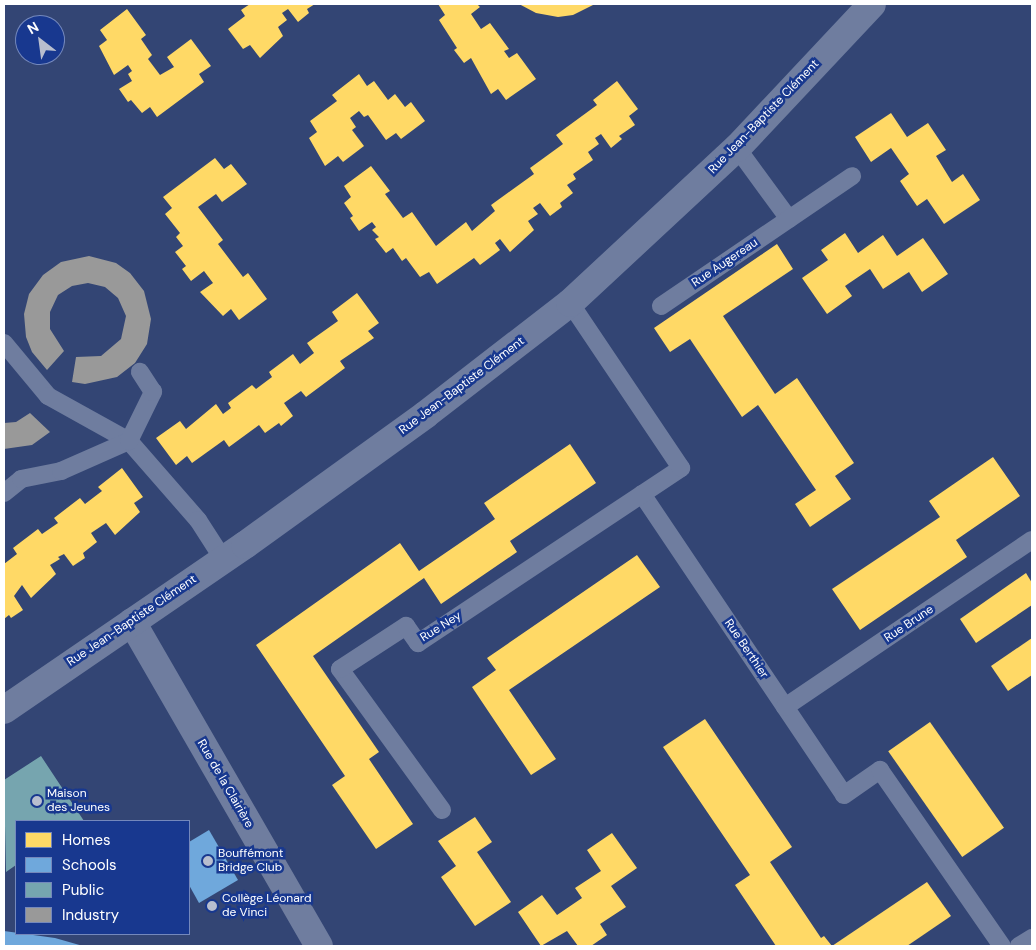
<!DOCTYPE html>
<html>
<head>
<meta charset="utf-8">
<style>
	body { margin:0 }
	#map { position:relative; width:1036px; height:950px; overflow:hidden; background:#334574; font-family:"DM Sans",sans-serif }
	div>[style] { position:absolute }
	.homes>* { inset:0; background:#ffd966; transform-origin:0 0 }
	.schools>* { inset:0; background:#6fa8dc }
	.public>* { inset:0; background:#76a5af }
	.industry>* { inset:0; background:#999 }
	.lane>* { height:18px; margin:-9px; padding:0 9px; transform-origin:9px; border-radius:9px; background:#6f7d9f }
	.street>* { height:28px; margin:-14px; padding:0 14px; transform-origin:14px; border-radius:14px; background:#6f7d9f }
	.dots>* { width:14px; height:14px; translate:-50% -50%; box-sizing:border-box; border:2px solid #18388f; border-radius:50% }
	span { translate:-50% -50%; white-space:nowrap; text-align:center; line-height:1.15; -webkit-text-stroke:5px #18388f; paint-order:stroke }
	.street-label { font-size:12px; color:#fff }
	.poi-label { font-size:12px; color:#fff }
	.left { translate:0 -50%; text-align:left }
	.frame { position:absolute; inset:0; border:5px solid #fff; pointer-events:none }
	.legend { position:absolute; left:15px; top:820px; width:175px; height:115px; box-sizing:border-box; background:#18388f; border:1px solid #7488bc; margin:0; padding:6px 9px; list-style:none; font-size:15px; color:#fff }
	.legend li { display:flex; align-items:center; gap:10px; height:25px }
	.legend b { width:25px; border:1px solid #7488bc }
	.north { position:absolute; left:15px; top:15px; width:50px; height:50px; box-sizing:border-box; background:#18388f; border:1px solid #7488bc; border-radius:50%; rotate:330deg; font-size:14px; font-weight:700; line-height:20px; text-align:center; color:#fff }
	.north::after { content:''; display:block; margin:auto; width:18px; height:22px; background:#b8bece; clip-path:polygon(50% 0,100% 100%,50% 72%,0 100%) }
</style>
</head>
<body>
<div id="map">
	<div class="homes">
		<i style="clip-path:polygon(250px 4px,315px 4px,307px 9px,309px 13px,298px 22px,288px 9px,282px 13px,287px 20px,278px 27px,283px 36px,260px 58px,250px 45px,243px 49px,228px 29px,245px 16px,241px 10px)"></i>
		<i style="clip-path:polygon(438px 4px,477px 4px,480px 7px,471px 14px,481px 29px,490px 23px,509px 49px,504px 51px,509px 58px,517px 53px,536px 79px,506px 100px,498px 89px,491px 94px,471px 58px,464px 63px,454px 50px,457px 48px,439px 20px,445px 15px)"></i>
		<i style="clip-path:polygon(519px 4px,595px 4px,573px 15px,558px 17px,536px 13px)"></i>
		<i style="clip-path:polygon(127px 9px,146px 35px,141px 39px,152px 55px,148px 59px,160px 75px,174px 67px,167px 57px,191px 39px,211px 66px,199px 74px,204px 82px,157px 117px,150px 107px,142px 113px,131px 100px,128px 102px,119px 89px,132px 81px,128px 74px,132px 71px,128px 65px,114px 75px,99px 46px,107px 40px,100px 30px)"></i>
		<i style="clip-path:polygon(359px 74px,367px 86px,374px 81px,388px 100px,395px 94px,405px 107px,411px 102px,425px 121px,401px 139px,396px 133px,386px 140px,368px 115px,364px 117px,359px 111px,350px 118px,356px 127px,352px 130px,364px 146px,343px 162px,338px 156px,325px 166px,309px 138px,317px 132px,310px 121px,337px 101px,332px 95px)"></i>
		<i style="clip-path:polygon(617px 81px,638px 109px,629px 116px,635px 125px,619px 136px,622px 139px,611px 148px,601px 134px,595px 138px,599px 144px,588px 152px,593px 160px,573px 174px,576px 179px,567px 185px,573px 193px,560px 203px,562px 207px,550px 216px,540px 203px,533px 208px,538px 214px,528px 221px,534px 230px,510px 252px,500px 239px,495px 243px,500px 250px,480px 265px,474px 258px,437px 284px,429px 272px,420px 277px,406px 258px,402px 261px,393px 248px,386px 253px,375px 239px,379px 237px,372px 230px,376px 227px,372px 222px,359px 231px,350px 218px,353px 216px,344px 203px,351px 197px,344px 186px,371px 166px,390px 191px,385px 194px,403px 218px,412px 212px,436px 246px,466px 222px,472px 231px,495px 211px,491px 205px,534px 174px,530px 168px,563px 144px,556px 135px,597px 105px,593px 100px)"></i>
		<i style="clip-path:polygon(891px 113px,907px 137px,928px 123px,946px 150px,936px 156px,952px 182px,963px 174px,980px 200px,944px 224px,927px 199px,917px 206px,900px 181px,909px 174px,891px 148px,871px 162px,855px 137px)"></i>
		<i style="clip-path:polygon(215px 158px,224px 169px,231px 164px,247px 184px,222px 202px,216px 194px,198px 207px,223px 240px,218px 244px,243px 277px,248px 273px,267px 299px,239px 320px,231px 309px,223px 316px,200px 292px,213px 283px,204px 271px,191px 281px,182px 269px,186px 266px,175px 252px,183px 246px,176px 237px,180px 233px,165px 214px,172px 208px,163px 197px)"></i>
		<i style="clip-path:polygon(845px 233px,858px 253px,883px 235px,897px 256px,923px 238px,948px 274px,922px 292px,909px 272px,883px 289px,870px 269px,845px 286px,852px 296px,827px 314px,802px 278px,828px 260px,821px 250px)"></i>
		<i style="clip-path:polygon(777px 244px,793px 269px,723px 316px,775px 394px,797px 378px,854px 463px,835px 476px,851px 499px,810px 527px,795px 504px,816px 490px,758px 405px,742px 417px,690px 339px,670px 352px,654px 328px)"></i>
		<i style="clip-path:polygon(357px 293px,379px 323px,368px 331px,374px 338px,340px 361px,345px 368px,306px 397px,301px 391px,284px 403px,293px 416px,281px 426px,279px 423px,265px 433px,259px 425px,229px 447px,224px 440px,192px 463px,187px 456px,176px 465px,156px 438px,180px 421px,186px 429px,216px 404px,223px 414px,231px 408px,228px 403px,252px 385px,256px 389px,272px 377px,269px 372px,293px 354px,300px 364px,314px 353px,307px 343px,338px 321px,332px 312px)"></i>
		<i style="clip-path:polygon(570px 444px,596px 483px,510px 541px,517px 552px,441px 604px,424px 578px,313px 656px,379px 752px,369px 759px,413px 824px,376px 849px,332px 785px,345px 776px,256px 645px,400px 543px,419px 571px,495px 519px,484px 503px)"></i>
		<i style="clip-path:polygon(993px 457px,1020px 496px,956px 540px,967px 557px,860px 630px,832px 589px,940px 517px,929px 501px)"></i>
		<i style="clip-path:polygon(122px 468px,143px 497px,134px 503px,140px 512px,115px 535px,106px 523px,91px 533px,97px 542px,83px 553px,85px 558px,73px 566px,64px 554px,58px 557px,60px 559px,50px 565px,56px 574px,31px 598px,22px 585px,14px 596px,23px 610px,11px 618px,9px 615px,4px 619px,4px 564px,17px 554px,13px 548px,38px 529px,42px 534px,58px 523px,54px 518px,80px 498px,85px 504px,102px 491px,98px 487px)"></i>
		<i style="clip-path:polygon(637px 555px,660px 587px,509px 690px,556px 759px,531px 775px,472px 687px,496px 670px,487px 658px)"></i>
		<i style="clip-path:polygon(1026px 573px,1032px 583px,1032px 605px,976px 643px,960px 619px)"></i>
		<i style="clip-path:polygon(1032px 638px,1032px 675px,1008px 691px,991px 666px)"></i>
		<i style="clip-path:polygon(705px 719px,792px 847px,770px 862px,821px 938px,824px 936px,832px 946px,776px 946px,735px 885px,750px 875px,663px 747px)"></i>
		<i style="left:930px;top:722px;width:129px;height:51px;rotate:55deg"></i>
		<i style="clip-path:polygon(475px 817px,492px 842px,477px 852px,511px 902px,475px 926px,441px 877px,456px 866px,438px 841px)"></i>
		<i style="clip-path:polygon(612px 833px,637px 868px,611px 886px,626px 907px,600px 924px,607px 935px,591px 946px,578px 946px,567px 931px,541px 946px,518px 912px,542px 895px,557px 915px,582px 898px,575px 888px,601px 871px,587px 850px)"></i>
		<i style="clip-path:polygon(927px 882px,951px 916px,907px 946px,832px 946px)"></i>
	</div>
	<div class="schools">
		<i style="clip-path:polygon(209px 830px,238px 880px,199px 903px,189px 885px,189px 842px)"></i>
		<i style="clip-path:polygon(4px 931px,55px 938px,83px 946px,4px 946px)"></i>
	</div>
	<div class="public">
		<i style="clip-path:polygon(41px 756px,84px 821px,16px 821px,16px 865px,6px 872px,4px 780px)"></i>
	</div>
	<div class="industry">
		<i style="clip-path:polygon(89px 256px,116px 263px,130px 273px,144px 291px,151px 319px,147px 344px,135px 363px,117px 377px,85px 384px,72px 382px,76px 357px,101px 356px,121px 339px,126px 316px,118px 298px,105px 287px,88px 283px,72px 286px,58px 295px,50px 312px,50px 329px,64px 351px,47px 370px,32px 352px,26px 337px,24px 314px,29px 294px,43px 275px,61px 262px)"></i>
		<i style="clip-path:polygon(30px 413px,50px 432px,32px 445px,4px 449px,4px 423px,16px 422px)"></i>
	</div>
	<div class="lane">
		<i style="left:737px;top:148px;width:88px;rotate:53.8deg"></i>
		<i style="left:661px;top:306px;width:231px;rotate:-34.2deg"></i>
		<i style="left:4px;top:343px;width:69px;rotate:50.3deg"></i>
		<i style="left:48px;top:396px;width:93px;rotate:29.1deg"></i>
		<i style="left:129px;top:441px;width:105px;rotate:48.9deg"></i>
		<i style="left:198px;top:520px;width:46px;rotate:57.3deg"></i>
		<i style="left:4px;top:493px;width:22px;rotate:-39deg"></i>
		<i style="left:21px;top:479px;width:41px;rotate:-11.3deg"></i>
		<i style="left:61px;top:471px;width:74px;rotate:-23.8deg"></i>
		<i style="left:129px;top:441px;width:55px;rotate:-63.9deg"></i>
		<i style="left:153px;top:392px;width:24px;rotate:-123deg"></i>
		<i style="left:642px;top:494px;width:362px;rotate:56.1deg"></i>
		<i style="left:844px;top:795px;width:44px;rotate:-34.8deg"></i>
		<i style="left:880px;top:770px;width:214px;rotate:55.3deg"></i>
		<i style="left:785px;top:707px;width:298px;rotate:-34.1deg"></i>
		<i style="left:442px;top:810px;width:174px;rotate:-125.9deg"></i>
		<i style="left:340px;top:669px;width:79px;rotate:-33.1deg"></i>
		<i style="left:406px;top:626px;width:21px;rotate:55deg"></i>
		<i style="left:418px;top:643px;width:316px;rotate:-33.6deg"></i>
		<i style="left:681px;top:468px;width:199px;rotate:-123.9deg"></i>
		<i style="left:1019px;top:946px;width:15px;rotate:-32deg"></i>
	</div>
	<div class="street">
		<i style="left:132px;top:622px;width:374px;rotate:60deg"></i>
		<i style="left:4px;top:710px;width:292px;rotate:-34.4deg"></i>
		<i style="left:245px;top:545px;width:222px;rotate:-35.8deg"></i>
		<i style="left:425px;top:415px;width:183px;rotate:-37.7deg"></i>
		<i style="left:570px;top:303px;width:228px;rotate:-42.9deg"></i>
		<i style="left:737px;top:148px;width:197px;rotate:-46.8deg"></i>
	</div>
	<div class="dots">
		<i style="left:37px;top:801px;background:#b8bece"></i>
		<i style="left:208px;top:861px;background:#b8bece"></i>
		<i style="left:212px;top:906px;background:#b8bece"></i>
	</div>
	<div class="street-label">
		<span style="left:764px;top:117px;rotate:-46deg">Rue Jean-Baptiste Clément</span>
		<span style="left:725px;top:263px;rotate:-34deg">Rue Augereau</span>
		<span style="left:462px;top:386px;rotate:-37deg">Rue Jean-Baptiste Clément</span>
		<span style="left:132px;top:621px;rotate:-34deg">Rue Jean-Baptiste Clément</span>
		<span style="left:909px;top:624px;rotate:-34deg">Rue Brune</span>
		<span style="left:441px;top:627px;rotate:-32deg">Rue Ney</span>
		<span style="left:746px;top:649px;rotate:56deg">Rue Berthier</span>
		<span style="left:225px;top:784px;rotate:60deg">Rue de la Clairière</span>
	</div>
	<div class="poi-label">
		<span class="left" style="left:47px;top:801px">Maison<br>des Jeunes</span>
		<span class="left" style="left:218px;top:861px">Bouffémont<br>Bridge Club</span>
		<span class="left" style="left:222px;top:906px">Collège Léonard<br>de Vinci</span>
	</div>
	<div class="frame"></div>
	<ul class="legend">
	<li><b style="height:14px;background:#ffd966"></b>Homes</li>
	<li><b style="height:14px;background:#6fa8dc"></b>Schools</li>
	<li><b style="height:14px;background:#76a5af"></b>Public</li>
	<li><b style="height:14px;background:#999"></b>Industry</li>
	</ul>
	<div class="north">N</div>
</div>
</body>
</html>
